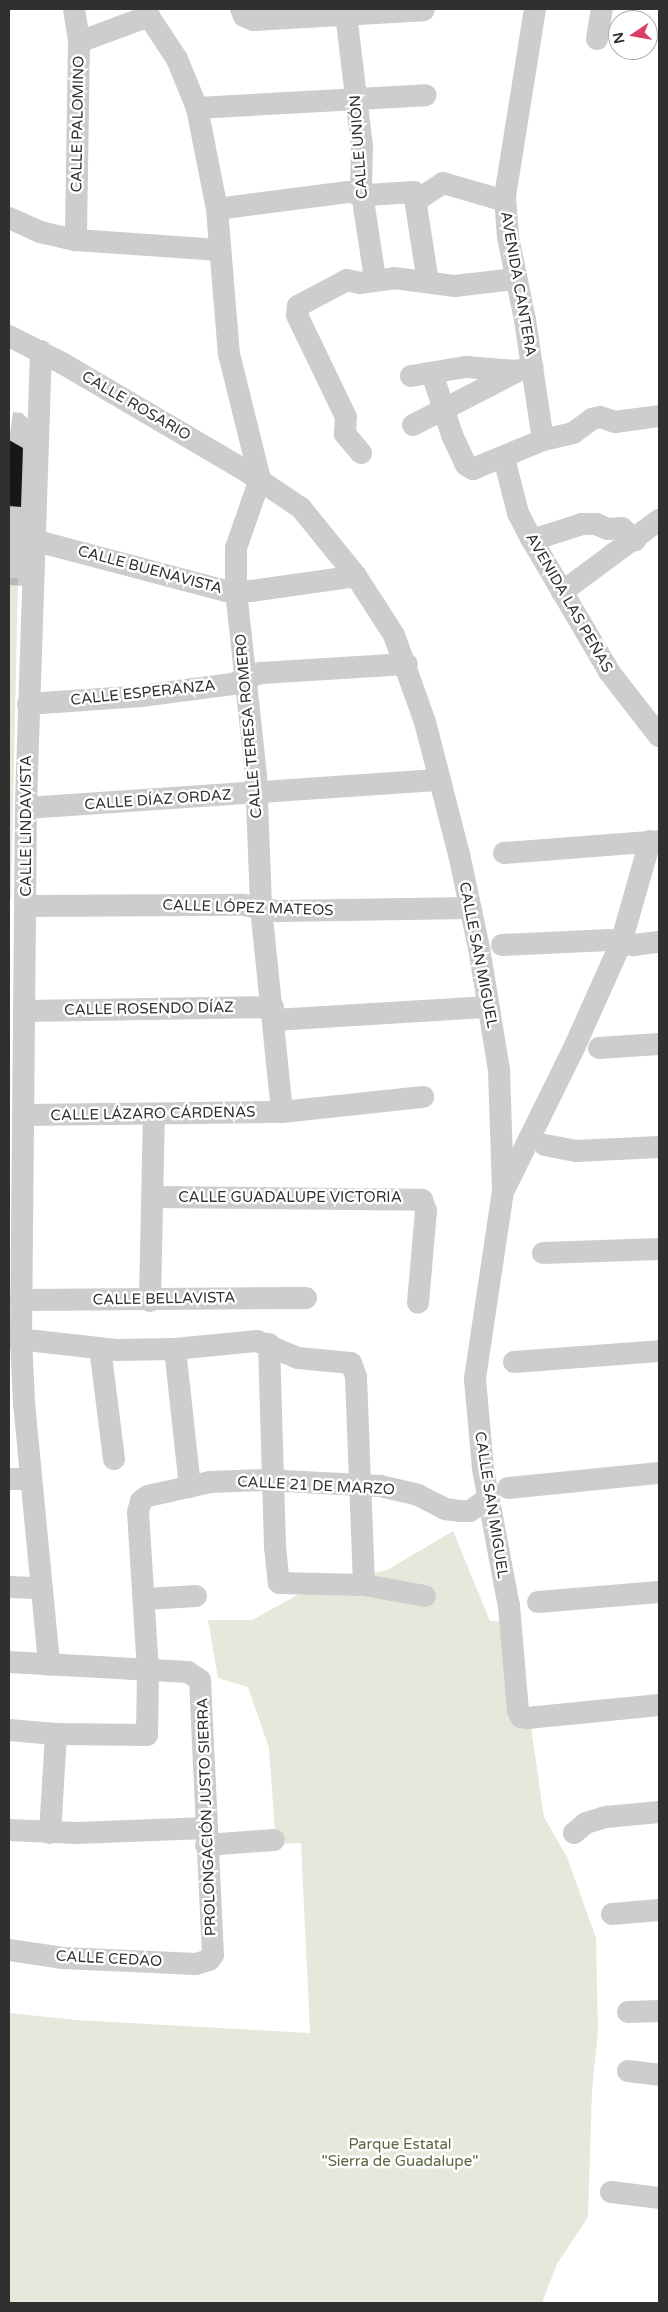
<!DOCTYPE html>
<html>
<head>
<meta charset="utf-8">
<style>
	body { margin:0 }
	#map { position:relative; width:668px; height:2312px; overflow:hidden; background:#fff; font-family:"Varela Round",sans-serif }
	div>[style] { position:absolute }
	.green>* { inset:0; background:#e5e9dc }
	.shadow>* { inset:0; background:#0003 }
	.building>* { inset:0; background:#171717 }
	.minor>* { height:22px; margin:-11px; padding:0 11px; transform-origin:11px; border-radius:11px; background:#cdcdcd }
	span { translate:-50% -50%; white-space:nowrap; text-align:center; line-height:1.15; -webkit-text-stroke:5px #fff; paint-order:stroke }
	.street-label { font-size:15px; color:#303030 }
	.park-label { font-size:15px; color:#5b6940 }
	.frame { position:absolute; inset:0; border:10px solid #303030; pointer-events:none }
	.north { position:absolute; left:608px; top:10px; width:50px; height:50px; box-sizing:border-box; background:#fff; border:1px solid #acacac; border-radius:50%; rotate:258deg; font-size:14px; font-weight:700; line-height:20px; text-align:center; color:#303030 }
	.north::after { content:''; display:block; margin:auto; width:18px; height:22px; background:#db3e67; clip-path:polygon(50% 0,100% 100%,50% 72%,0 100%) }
</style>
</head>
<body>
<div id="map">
	<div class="green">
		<i style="clip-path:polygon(9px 578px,18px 578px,11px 899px,9px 899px)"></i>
		<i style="clip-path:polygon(453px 1531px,490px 1621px,500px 1621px,530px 1720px,544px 1817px,567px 1857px,596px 1938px,598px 2031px,592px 2090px,588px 2217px,557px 2264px,542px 2303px,9px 2303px,9px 2013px,76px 2020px,310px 2033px,301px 1843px,276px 1844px,269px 1748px,248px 1687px,218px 1678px,208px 1620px,252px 1620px,308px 1589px,387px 1570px)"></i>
	</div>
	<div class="shadow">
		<i style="clip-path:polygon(13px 412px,22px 413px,30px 421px,26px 586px,9px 585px,9px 441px)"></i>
	</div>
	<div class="building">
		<i style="clip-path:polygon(9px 440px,23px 448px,21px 507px,9px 506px)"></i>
	</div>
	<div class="minor">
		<i style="left:74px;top:9px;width:33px;rotate:81deg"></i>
		<i style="left:79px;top:42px;width:198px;rotate:90.9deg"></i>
		<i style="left:144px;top:9px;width:60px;rotate:56.6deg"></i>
		<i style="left:177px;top:59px;width:53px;rotate:67.8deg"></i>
		<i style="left:197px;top:108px;width:103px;rotate:78.8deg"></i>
		<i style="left:217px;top:209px;width:145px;rotate:85.3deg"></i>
		<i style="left:229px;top:354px;width:129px;rotate:76.1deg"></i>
		<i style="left:260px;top:479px;width:73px;rotate:109.2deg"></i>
		<i style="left:236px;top:548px;width:43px;rotate:90deg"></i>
		<i style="left:236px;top:591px;width:185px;rotate:83.8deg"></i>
		<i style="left:256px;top:775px;width:133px;rotate:87.8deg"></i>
		<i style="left:261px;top:908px;width:205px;rotate:84.1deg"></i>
		<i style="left:241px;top:9px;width:8px;rotate:67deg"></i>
		<i style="left:244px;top:16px;width:10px;rotate:24deg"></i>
		<i style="left:253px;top:20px;width:171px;rotate:-3.3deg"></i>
		<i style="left:535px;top:9px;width:190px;rotate:99.1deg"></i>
		<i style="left:505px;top:197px;width:40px;rotate:85.7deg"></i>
		<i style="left:508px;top:237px;width:85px;rotate:78.4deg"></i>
		<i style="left:525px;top:320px;width:121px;rotate:81.5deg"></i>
		<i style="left:346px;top:14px;width:133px;rotate:83.1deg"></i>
		<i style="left:362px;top:146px;width:41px;rotate:91.4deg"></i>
		<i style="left:361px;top:187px;width:93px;rotate:81.3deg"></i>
		<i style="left:597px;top:39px;width:30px;rotate:-81deg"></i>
		<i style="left:79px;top:42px;width:75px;rotate:-20.4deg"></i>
		<i style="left:197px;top:108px;width:229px;rotate:-3.2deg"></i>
		<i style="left:417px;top:200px;width:31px;rotate:-33deg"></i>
		<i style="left:443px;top:183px;width:54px;rotate:16.1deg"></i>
		<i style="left:495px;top:198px;width:10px;rotate:-6deg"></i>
		<i style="left:217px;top:209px;width:132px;rotate:-7.4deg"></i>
		<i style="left:348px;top:192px;width:19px;rotate:9deg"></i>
		<i style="left:367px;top:195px;width:47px;rotate:-3.7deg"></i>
		<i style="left:414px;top:192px;width:91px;rotate:81.2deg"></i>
		<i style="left:9px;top:218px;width:34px;rotate:24deg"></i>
		<i style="left:40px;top:232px;width:37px;rotate:13deg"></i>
		<i style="left:76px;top:240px;width:144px;rotate:4deg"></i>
		<i style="left:9px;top:336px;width:59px;rotate:27deg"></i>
		<i style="left:62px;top:363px;width:210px;rotate:30.4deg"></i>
		<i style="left:243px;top:469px;width:70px;rotate:33.9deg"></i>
		<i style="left:301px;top:508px;width:87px;rotate:51deg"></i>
		<i style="left:356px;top:576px;width:70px;rotate:57.2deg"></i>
		<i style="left:394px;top:635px;width:92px;rotate:70.4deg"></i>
		<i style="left:425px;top:722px;width:136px;rotate:75.6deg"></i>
		<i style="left:459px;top:854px;width:96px;rotate:78deg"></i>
		<i style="left:479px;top:948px;width:124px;rotate:80.7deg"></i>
		<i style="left:499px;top:1070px;width:121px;rotate:88.1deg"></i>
		<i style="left:503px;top:1191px;width:190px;rotate:98.5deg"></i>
		<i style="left:475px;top:1379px;width:90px;rotate:84.9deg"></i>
		<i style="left:483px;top:1469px;width:139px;rotate:79.3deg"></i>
		<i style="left:509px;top:1606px;width:105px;rotate:85.1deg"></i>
		<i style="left:518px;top:1711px;width:7px;rotate:63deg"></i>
		<i style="left:521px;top:1717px;width:6px;rotate:9deg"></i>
		<i style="left:527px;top:1718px;width:133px;rotate:-5.6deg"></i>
		<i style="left:41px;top:351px;width:457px;rotate:91.9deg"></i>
		<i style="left:26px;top:808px;width:531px;rotate:90.54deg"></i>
		<i style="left:21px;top:1339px;width:64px;rotate:87.3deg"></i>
		<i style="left:24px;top:1403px;width:263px;rotate:84.5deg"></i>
		<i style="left:432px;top:373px;width:65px;rotate:72.1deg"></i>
		<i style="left:452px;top:435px;width:33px;rotate:65deg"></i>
		<i style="left:466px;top:465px;width:8px;rotate:30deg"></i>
		<i style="left:473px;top:469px;width:76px;rotate:-22.5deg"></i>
		<i style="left:543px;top:440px;width:31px;rotate:-13deg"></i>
		<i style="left:573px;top:433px;width:24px;rotate:-36deg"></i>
		<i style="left:592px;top:419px;width:8px;rotate:-14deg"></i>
		<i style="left:600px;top:417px;width:16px;rotate:18deg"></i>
		<i style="left:615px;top:422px;width:44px;rotate:-7.8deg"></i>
		<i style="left:411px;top:376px;width:56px;rotate:-9.3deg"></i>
		<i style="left:466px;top:367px;width:51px;rotate:4.5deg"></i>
		<i style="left:517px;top:371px;width:16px;rotate:-15deg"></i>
		<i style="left:413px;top:425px;width:116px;rotate:-27.2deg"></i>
		<i style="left:361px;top:453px;width:25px;rotate:-130deg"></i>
		<i style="left:345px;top:434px;width:17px;rotate:-87deg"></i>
		<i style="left:346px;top:417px;width:113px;rotate:-115.7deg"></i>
		<i style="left:297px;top:315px;width:9px;rotate:-84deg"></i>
		<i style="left:298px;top:306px;width:55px;rotate:-28deg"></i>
		<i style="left:347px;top:280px;width:13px;rotate:13deg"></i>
		<i style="left:360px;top:283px;width:34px;rotate:-8deg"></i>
		<i style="left:394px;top:278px;width:62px;rotate:7.5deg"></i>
		<i style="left:455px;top:286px;width:60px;rotate:-6.7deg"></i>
		<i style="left:504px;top:458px;width:57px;rotate:75.7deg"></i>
		<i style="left:518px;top:513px;width:30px;rotate:63deg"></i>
		<i style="left:532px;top:540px;width:154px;rotate:59.6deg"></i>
		<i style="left:610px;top:673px;width:80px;rotate:52.1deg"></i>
		<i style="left:33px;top:540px;width:200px;rotate:14.8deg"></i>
		<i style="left:226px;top:591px;width:26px"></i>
		<i style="left:252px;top:591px;width:105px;rotate:-8.2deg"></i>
		<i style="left:532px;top:540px;width:52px;rotate:-17.7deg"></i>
		<i style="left:582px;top:524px;width:14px"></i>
		<i style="left:596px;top:524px;width:13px;rotate:23deg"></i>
		<i style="left:608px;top:529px;width:14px;rotate:-4deg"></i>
		<i style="left:622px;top:528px;width:18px;rotate:43deg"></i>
		<i style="left:562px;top:592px;width:121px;rotate:-36.6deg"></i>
		<i style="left:28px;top:704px;width:113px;rotate:-4deg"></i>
		<i style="left:141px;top:696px;width:92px;rotate:-7.5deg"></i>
		<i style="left:232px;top:684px;width:31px;rotate:-21deg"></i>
		<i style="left:261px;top:673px;width:146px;rotate:-3.5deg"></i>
		<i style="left:26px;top:808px;width:415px;rotate:-3.9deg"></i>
		<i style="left:504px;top:853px;width:155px;rotate:-4.4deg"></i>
		<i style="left:26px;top:906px;width:217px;rotate:-0.3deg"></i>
		<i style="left:243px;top:905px;width:36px;rotate:10deg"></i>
		<i style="left:278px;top:911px;width:192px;rotate:-0.9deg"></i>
		<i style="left:502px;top:945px;width:107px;rotate:-2.7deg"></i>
		<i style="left:609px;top:940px;width:25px;rotate:12deg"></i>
		<i style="left:633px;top:945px;width:26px;rotate:-7deg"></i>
		<i style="left:25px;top:1011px;width:248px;rotate:-0.9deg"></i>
		<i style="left:274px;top:1020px;width:215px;rotate:-3.5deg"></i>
		<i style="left:599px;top:1048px;width:60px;rotate:-3.8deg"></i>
		<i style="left:24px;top:1115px;width:258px;rotate:-0.7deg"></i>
		<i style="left:282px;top:1112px;width:142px;rotate:-6.1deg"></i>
		<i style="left:545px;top:1145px;width:32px;rotate:11deg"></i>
		<i style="left:576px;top:1151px;width:83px;rotate:-2.8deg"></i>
		<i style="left:505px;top:1188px;width:156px;rotate:-63.8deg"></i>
		<i style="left:574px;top:1048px;width:115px;rotate:-65.9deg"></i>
		<i style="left:621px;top:943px;width:106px;rotate:-74.1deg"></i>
		<i style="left:154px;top:1197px;width:268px;rotate:0.6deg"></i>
		<i style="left:422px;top:1200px;width:12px;rotate:70deg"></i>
		<i style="left:426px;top:1211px;width:92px;rotate:95deg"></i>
		<i style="left:543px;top:1253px;width:116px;rotate:-2deg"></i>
		<i style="left:21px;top:1300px;width:285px;rotate:-0.4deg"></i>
		<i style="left:150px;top:1301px;width:186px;rotate:-88.8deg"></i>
		<i style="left:9px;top:1338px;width:108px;rotate:6.4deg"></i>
		<i style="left:116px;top:1350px;width:59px;rotate:-1deg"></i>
		<i style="left:175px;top:1349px;width:82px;rotate:-5.6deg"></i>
		<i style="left:257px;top:1341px;width:44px;rotate:22.5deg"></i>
		<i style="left:298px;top:1358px;width:53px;rotate:5.4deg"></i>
		<i style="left:351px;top:1363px;width:15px;rotate:70deg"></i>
		<i style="left:356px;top:1377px;width:208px;rotate:87.8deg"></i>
		<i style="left:269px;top:1344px;width:203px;rotate:88.3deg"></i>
		<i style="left:275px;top:1547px;width:36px;rotate:84deg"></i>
		<i style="left:279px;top:1583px;width:85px;rotate:1.3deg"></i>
		<i style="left:364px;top:1585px;width:62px;rotate:10.2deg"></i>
		<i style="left:100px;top:1348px;width:112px;rotate:82.8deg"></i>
		<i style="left:175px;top:1349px;width:139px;rotate:83.8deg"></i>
		<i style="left:514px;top:1362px;width:145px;rotate:-4.3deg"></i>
		<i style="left:9px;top:1479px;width:22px"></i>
		<i style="left:508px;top:1488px;width:152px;rotate:-5.7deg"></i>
		<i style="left:9px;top:1587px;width:33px;rotate:2deg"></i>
		<i style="left:145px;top:1599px;width:51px;rotate:-3.4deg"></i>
		<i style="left:538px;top:1602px;width:121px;rotate:-4.7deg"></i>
		<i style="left:9px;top:1662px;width:179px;rotate:3.2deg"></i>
		<i style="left:188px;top:1672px;width:14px;rotate:34deg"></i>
		<i style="left:200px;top:1680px;width:275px;rotate:87.3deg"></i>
		<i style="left:213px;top:1955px;width:6px;rotate:129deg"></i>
		<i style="left:209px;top:1960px;width:14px;rotate:163deg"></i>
		<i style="left:196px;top:1964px;width:133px;rotate:-177.4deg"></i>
		<i style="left:63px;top:1958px;width:55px;rotate:-171.6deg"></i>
		<i style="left:9px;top:1730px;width:47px;rotate:4.9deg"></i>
		<i style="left:56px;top:1734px;width:91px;rotate:0.6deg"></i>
		<i style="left:147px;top:1735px;width:64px;rotate:-89.1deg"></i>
		<i style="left:148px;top:1671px;width:159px;rotate:-93.6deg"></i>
		<i style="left:138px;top:1512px;width:11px;rotate:-75deg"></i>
		<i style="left:141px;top:1501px;width:9px;rotate:-36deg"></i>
		<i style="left:148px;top:1496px;width:64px;rotate:-12.7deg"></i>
		<i style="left:210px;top:1482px;width:54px;rotate:-2.1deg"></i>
		<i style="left:264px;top:1480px;width:116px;rotate:3deg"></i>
		<i style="left:380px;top:1486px;width:39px;rotate:13deg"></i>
		<i style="left:418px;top:1495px;width:30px;rotate:27deg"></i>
		<i style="left:445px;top:1509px;width:14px;rotate:8deg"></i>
		<i style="left:459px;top:1511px;width:11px"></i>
		<i style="left:470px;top:1511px;width:21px;rotate:-35deg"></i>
		<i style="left:9px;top:1830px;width:68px;rotate:2.5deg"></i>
		<i style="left:77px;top:1833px;width:129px;rotate:-2.2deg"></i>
		<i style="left:50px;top:1833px;width:99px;rotate:-86.5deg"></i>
		<i style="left:574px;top:1833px;width:16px;rotate:-40deg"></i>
		<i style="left:586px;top:1823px;width:21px;rotate:-17deg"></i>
		<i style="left:606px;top:1817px;width:53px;rotate:-5.4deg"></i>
		<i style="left:206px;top:1845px;width:68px;rotate:-4.2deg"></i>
		<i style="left:612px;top:1914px;width:47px;rotate:-4.9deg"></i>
		<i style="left:628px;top:2012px;width:31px;rotate:-2deg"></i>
		<i style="left:628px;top:2071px;width:31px;rotate:7deg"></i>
		<i style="left:611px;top:2192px;width:48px;rotate:7.1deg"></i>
	</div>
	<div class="street-label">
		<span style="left:78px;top:124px;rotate:-89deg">CALLE PALOMINO</span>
		<span style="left:359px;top:147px;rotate:-94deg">CALLE UNIÓN</span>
		<span style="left:518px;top:284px;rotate:80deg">AVENIDA CANTERA</span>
		<span style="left:136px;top:406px;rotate:30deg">CALLE ROSARIO</span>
		<span style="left:150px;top:570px;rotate:15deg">CALLE BUENAVISTA</span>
		<span style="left:569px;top:603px;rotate:60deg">AVENIDA LAS PEÑAS</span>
		<span style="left:143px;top:693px;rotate:-6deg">CALLE ESPERANZA</span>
		<span style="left:249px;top:726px;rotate:-95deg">CALLE TERESA ROMERO</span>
		<span style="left:158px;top:800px;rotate:-4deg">CALLE DÍAZ ORDAZ</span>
		<span style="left:27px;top:826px;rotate:-90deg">CALLE LINDAVISTA</span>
		<span style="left:248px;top:908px;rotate:2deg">CALLE LÓPEZ MATEOS</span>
		<span style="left:478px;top:955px;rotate:79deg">CALLE SAN MIGUEL</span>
		<span style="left:149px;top:1009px;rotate:-1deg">CALLE ROSENDO DÍAZ</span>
		<span style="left:153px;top:1114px;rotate:-1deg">CALLE LÁZARO CÁRDENAS</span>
		<span style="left:290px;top:1198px">CALLE GUADALUPE VICTORIA</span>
		<span style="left:164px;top:1299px;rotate:-1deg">CALLE BELLAVISTA</span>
		<span style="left:316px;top:1486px;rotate:3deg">CALLE 21 DE MARZO</span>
		<span style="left:491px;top:1505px;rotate:81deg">CALLE SAN MIGUEL</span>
		<span style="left:207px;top:1817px;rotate:-92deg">PROLONGACIÓN JUSTO SIERRA</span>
		<span style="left:109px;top:1959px;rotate:3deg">CALLE CEDAO</span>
	</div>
	<div class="park-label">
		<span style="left:400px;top:2153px">Parque Estatal<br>"Sierra de Guadalupe"</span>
	</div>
	<div class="frame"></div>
	<div class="north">N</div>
</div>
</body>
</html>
